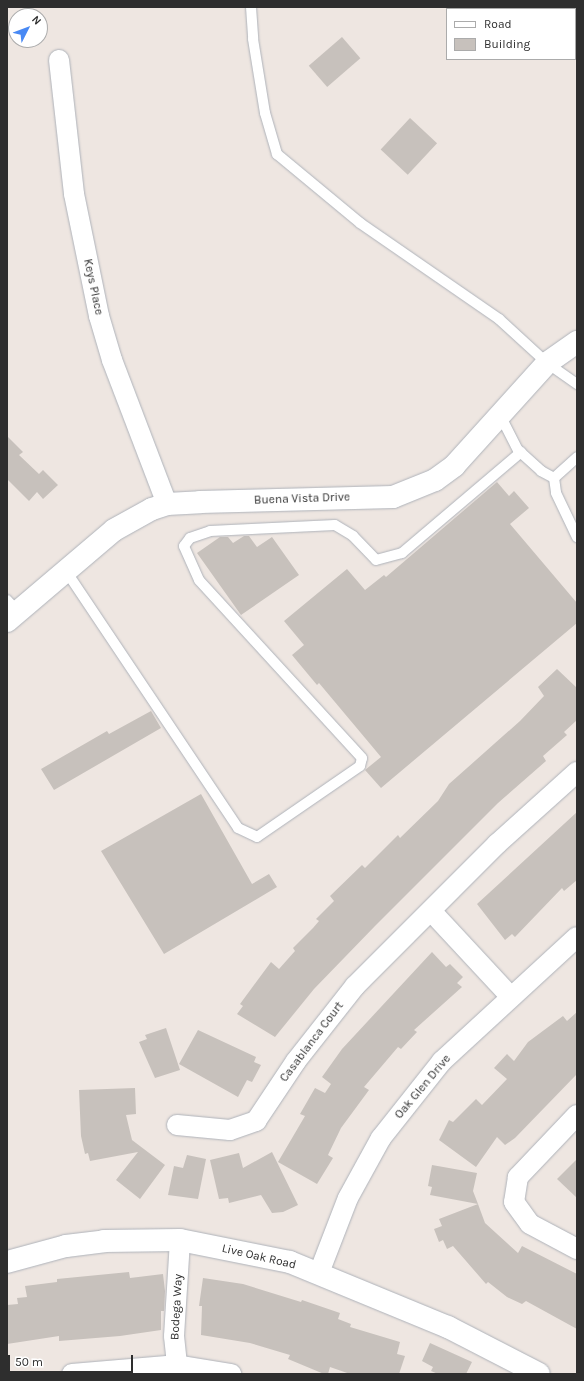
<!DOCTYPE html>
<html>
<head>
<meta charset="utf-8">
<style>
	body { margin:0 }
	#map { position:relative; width:584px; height:1381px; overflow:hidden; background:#eee6e1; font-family:Karla,sans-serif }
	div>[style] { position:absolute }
	.building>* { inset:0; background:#c7c1bc; transform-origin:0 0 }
	.roads { filter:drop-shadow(0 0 1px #aeb2b9) drop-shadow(0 0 1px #aeb2b9) }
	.lane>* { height:10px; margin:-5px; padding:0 5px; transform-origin:5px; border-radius:5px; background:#fff }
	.street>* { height:20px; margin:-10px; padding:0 10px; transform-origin:10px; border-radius:10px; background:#fff }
	.secondary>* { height:22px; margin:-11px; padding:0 11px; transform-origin:11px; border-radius:11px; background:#fff }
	span { translate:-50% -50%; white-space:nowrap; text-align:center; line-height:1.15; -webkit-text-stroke:3px #fff; paint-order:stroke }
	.street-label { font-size:12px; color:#2e2e2e }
	.frame { position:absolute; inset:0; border:8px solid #2e2e2e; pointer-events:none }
	.legend { position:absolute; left:446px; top:8px; width:130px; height:52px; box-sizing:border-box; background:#fff; border:1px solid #ababab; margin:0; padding:5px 7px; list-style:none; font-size:12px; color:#2e2e2e }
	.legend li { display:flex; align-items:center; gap:8px; height:20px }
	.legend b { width:20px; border:1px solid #ababab }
	.north { position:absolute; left:8px; top:8px; width:40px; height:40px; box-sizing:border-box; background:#fff; border:1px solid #ababab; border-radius:50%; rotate:48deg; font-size:11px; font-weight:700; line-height:16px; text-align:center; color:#2e2e2e }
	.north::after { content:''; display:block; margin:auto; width:14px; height:18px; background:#4889f4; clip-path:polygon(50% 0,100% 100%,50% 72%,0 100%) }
	.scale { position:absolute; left:8px; top:1355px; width:125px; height:18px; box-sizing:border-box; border:2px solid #2e2e2e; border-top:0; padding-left:5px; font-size:12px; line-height:14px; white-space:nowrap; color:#2e2e2e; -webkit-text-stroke:3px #fff; paint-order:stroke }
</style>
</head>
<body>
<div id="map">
	<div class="building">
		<i style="left:342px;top:37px;width:28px;height:44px;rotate:49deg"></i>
		<i style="left:410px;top:118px;width:37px;height:43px;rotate:43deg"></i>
		<i style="clip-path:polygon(7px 436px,23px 452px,19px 455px,39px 474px,43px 470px,58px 485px,43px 499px,37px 492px,29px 501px,7px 479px)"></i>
		<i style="clip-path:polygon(497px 482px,509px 496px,514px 491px,529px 508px,510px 524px,577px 603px,577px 623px,381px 788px,365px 770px,381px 757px,319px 683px,317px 685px,292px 655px,304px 645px,284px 621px,347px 569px,365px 590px,384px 575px,386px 577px)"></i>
		<i style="clip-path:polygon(244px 536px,249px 536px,257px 547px,272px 537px,299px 575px,241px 615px,197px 553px,220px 537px,228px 537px,233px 543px)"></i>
		<i style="clip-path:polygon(557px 669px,577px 688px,577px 720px,564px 732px,567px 735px,543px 756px,546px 761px,498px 803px,375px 926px,314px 989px,275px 1037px,237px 1014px,243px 1006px,240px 1004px,271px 962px,279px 969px,295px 951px,293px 948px,313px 928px,319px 921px,316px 919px,334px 901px,330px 896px,362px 865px,365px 868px,398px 835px,400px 838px,438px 801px,449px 784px,520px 721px,544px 696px,538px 687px)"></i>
		<i style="clip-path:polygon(151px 711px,161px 728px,54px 790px,41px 769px,107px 731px,109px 734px)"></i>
		<i style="clip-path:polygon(201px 794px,252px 884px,269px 874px,277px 887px,164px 954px,101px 851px)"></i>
		<i style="clip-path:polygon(577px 812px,577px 880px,564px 891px,562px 888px,515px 937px,512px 934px,505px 940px,477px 904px)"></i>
		<i style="clip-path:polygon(432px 952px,446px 967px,450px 964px,463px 977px,457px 983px,462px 987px,414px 1030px,417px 1032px,401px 1049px,398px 1047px,364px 1087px,369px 1090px,341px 1128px,328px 1155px,333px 1158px,317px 1184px,278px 1162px,305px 1116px,300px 1114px,315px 1088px,325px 1093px,331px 1084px,322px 1077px,342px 1049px)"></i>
		<i style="clip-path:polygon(577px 1012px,577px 1074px,515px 1138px,505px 1145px,497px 1137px,476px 1167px,439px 1140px,449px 1120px,453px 1122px,476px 1099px,482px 1105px,507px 1079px,494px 1068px,507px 1054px,514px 1061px,528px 1042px,563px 1016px,567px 1021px)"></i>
		<i style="clip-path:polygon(166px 1028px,180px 1070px,155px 1078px,139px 1042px,147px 1039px,145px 1035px)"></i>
		<i style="clip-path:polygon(198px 1030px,256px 1057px,254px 1062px,261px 1065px,252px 1082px,247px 1080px,238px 1097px,179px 1064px)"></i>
		<i style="clip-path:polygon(135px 1088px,136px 1114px,126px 1115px,132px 1140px,165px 1165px,140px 1199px,116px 1180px,138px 1152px,90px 1161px,88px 1153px,85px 1154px,81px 1136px,79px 1090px)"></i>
		<i style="clip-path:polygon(272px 1152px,298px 1205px,283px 1212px,272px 1213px,261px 1195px,229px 1203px,228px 1198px,219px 1199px,210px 1160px,239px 1153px,243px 1168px)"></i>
		<i style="clip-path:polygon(187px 1155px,206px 1159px,198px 1199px,168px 1195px,174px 1166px,183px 1168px)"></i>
		<i style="clip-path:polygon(577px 1159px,577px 1198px,557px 1179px)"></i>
		<i style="clip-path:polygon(432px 1165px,477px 1173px,473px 1191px,478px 1204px,430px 1195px,432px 1187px,428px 1186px)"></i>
		<i style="clip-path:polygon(478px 1204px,485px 1223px,518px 1253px,522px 1246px,577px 1274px,577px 1329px,526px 1301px,522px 1304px,507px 1297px,488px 1282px,486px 1284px,453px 1246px,447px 1249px,443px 1240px,439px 1242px,434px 1229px,442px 1226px,439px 1219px)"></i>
		<i style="clip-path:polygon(129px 1272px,130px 1278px,163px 1274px,165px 1291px,164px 1311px,161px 1311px,161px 1330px,120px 1336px,59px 1341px,59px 1336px,7px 1344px,7px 1305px,18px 1304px,17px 1298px,27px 1297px,25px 1286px,57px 1282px,57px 1279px)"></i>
		<i style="clip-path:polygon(203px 1278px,243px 1284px,301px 1302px,302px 1300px,340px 1313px,338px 1319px,351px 1324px,350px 1327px,400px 1342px,397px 1354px,405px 1356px,399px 1374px,350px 1374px,330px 1367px,328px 1374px,324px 1374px,288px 1359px,290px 1355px,250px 1343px,201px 1335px,202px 1306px,199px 1306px)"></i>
		<i style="clip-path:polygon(430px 1343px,472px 1362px,466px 1374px,438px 1374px,431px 1371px,433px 1367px,422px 1361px)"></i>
	</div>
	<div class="roads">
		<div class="lane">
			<i style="left:251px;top:7px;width:32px;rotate:86deg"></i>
			<i style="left:253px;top:39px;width:75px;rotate:80.8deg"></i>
			<i style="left:265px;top:113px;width:43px;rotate:73.7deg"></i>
			<i style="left:277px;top:154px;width:108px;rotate:39.7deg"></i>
			<i style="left:360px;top:223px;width:169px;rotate:34.6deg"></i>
			<i style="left:499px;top:319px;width:65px;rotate:42.5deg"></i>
			<i style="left:547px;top:363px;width:37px;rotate:35deg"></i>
			<i style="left:500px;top:415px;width:39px;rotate:63deg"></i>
			<i style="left:518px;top:450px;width:31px;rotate:42deg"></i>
			<i style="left:541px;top:471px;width:15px;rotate:28deg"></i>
			<i style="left:554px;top:478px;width:31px;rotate:-42deg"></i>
			<i style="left:554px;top:478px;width:15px;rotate:82deg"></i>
			<i style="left:556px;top:493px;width:49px;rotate:64.5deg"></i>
			<i style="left:66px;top:571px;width:309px;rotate:56.2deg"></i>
			<i style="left:238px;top:828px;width:21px;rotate:25deg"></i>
			<i style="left:257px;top:837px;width:125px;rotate:-34.6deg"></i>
			<i style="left:360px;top:766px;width:8px;rotate:-76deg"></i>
			<i style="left:362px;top:758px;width:241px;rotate:-132.5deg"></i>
			<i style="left:199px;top:580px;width:37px;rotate:-114deg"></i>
			<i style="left:184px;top:546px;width:10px;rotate:-53deg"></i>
			<i style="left:190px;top:538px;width:21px;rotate:-19deg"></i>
			<i style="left:210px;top:531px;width:125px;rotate:-2.7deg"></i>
			<i style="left:335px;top:525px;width:21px;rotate:31deg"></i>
			<i style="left:353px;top:536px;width:33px;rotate:46deg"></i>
			<i style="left:376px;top:560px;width:27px;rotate:-15deg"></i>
			<i style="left:402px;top:553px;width:156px;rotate:-40.3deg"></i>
			<i style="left:7px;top:600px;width:16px;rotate:47deg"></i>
		</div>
		<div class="street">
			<i style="left:59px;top:60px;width:135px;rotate:83.6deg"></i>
			<i style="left:74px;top:194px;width:125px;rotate:78.4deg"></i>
			<i style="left:99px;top:316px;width:46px;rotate:73.5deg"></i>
			<i style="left:112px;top:360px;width:154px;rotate:69.1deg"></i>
			<i style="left:431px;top:911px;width:117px;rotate:47.1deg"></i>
			<i style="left:577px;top:1115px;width:86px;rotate:133.6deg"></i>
			<i style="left:518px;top:1177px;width:25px;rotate:99deg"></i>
			<i style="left:514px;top:1202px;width:27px;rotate:54deg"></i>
			<i style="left:530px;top:1224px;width:53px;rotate:28deg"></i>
			<i style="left:177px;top:1125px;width:53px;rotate:5.4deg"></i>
			<i style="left:230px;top:1130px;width:28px;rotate:-19deg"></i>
			<i style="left:256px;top:1121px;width:72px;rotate:-56.3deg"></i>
			<i style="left:296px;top:1061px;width:95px;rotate:-51.8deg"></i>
			<i style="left:355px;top:986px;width:201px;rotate:-45deg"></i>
			<i style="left:497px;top:844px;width:108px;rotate:-42deg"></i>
			<i style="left:319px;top:1273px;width:80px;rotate:-68.9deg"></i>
			<i style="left:348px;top:1198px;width:68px;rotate:-61.2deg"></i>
			<i style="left:381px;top:1138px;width:98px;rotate:-51.6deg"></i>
			<i style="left:442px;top:1061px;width:183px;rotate:-42.6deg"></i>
			<i style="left:72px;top:1374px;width:104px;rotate:-4.9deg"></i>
			<i style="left:176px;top:1365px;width:56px;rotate:9.3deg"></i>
			<i style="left:178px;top:1374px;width:38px;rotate:-96deg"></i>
			<i style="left:174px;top:1336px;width:96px;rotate:-86.4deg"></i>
		</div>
		<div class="secondary">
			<i style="left:7px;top:621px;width:140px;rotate:-40.4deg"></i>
			<i style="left:114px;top:530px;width:43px;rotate:-28.9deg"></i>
			<i style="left:152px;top:509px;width:16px;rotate:-18deg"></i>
			<i style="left:167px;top:504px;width:33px;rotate:-3deg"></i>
			<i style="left:200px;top:502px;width:193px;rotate:-1.5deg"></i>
			<i style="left:393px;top:497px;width:45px;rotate:-22deg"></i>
			<i style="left:435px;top:480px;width:24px;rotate:-36deg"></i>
			<i style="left:454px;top:466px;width:139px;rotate:-47.9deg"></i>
			<i style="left:547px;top:363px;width:37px;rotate:-35deg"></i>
			<i style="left:7px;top:1262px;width:61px;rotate:-15.2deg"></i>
			<i style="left:66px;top:1246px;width:38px;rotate:-7deg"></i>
			<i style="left:104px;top:1241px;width:76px;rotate:-0.8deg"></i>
			<i style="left:180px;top:1240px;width:112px;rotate:11.3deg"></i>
			<i style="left:290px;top:1262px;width:171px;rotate:22.4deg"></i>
			<i style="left:448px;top:1327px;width:102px;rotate:27.3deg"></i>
		</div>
	</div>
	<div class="street-label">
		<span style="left:93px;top:287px;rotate:78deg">Keys Place</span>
		<span style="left:302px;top:499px;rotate:-2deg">Buena Vista Drive</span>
		<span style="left:312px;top:1042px;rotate:-53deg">Casablanca Court</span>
		<span style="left:423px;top:1087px;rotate:-50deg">Oak Glen Drive</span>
		<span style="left:259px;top:1257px;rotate:13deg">Live Oak Road</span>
		<span style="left:177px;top:1307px;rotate:-87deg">Bodega Way</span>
	</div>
	<div class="frame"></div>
	<ul class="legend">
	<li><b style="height:5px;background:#fff"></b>Road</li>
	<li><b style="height:11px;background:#c7c1bc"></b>Building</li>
	</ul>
	<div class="north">N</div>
	<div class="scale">50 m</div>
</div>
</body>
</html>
